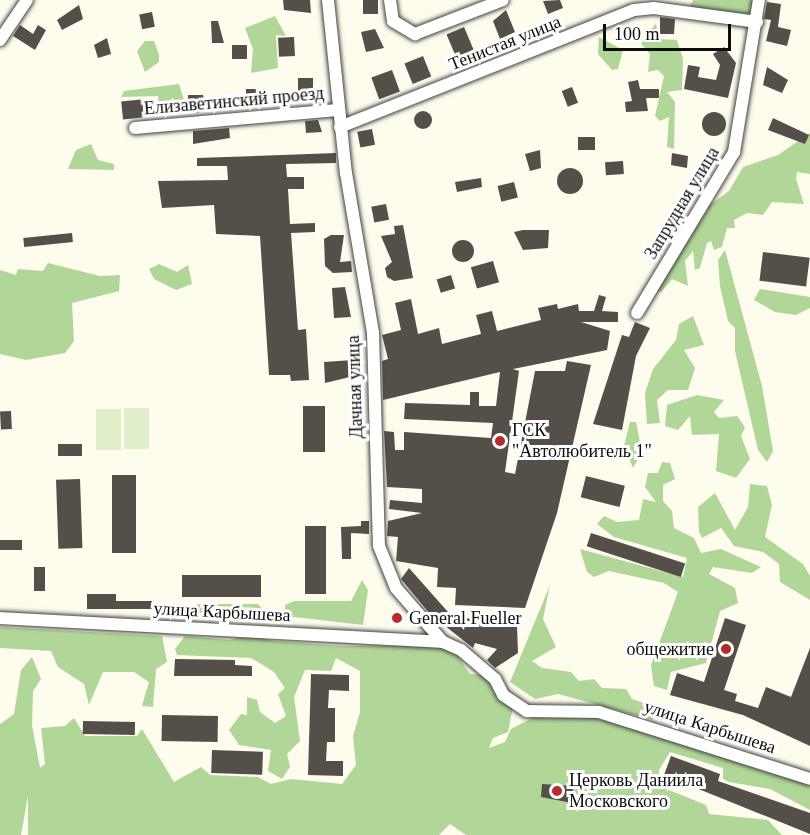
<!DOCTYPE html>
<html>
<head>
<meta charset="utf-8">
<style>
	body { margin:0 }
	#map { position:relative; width:810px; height:835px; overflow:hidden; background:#fefced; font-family:"Times New Roman",serif }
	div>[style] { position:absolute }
	.forest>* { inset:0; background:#b1d798 }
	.pitch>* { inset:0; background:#e0efca; transform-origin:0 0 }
	.building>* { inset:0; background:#554f4a; transform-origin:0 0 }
	.round { border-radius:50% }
	.roads { filter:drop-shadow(0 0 2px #404040) drop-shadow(0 0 2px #404040) }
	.minor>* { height:12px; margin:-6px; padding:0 6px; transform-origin:6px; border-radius:6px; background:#fff }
	.dots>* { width:16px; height:16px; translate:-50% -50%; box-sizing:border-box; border:3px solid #fff; border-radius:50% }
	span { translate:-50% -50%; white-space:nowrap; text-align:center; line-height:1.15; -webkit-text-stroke:6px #fff; paint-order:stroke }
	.street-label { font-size:18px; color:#0d0d0d }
	.poi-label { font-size:18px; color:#0d0d0d }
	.left { translate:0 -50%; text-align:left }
	.right { translate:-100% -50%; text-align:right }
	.scale { position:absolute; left:603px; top:24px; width:128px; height:27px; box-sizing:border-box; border:3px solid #0d0d0d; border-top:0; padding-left:8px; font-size:18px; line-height:21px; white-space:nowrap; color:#0d0d0d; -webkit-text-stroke:4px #fff; paint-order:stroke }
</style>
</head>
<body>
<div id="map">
	<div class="forest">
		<i style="clip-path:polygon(693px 0,765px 0,763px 20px,690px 7px)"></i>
		<i style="clip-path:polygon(275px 16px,286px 36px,276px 35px,278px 68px,251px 73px,253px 49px,245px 28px)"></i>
		<i style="clip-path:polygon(656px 23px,658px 39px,677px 40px,683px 59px,682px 90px,667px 92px,675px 102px,674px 149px,667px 147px,669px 117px,660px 121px,655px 116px,664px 76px,658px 70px,648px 72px,650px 54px,641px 44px)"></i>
		<i style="clip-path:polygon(599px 37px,623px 50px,618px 69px,612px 70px,598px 54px)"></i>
		<i style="clip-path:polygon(145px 41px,154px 41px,159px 55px,159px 62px,145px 72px,137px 51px)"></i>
		<i style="clip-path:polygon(179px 84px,184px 100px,165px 111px,159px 111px,158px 96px,121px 97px,124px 91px)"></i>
		<i style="clip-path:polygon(810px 133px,810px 174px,797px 172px,796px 179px,804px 204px,772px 202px,763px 215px,747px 213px,734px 220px,735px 228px,727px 228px,722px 247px,714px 250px,711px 241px,707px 243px,700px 268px,695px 270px,693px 251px,685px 261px,688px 286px,672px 279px,661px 292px,654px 292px,703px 210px,729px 191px,743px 167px,778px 155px)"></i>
		<i style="clip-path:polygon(91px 144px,98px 160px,114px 164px,114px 170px,68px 169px,76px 150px)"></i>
		<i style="clip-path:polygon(725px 250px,762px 386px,773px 451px,767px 462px,758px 450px,735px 351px,735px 328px,728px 321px,720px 286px,718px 260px)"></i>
		<i style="clip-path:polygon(48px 263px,100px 276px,120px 275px,119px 291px,72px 303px,74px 341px,65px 353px,26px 360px,0 354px,0 270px,16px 275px,18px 269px,43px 271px)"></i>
		<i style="clip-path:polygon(159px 264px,177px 272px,188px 265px,192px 284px,176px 290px,154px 279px,149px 269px)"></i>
		<i style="clip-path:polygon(760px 289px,810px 297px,810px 308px,796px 315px,775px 312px,754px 300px)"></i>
		<i style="clip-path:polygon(693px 316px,704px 345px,684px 350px,695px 368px,688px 390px,668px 390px,657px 400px,660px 423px,647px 424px,645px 393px,653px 369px,676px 340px,679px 324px)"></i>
		<i style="clip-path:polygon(697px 395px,724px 400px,714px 412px,719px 418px,737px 416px,745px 427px,741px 436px,750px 459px,736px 478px,716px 471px,719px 434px,692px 435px,690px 416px,678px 430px,665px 426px,667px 405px)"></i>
		<i style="clip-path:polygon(630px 422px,636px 422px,642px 452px,633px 468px,624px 446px)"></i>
		<i style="clip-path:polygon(662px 462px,670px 463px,675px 479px,663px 485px,663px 501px,672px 511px,674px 528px,694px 538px,701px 553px,721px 549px,761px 567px,752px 573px,713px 567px,709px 574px,735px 588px,738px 603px,720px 611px,706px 663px,671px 672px,667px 690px,654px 686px,651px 665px,678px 592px,664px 583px,609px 571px,594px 577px,587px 572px,580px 549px,683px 577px,687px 558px,614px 537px,597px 524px,604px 516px,617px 522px,639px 520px,643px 499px,656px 502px,645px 487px,648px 473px,658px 473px)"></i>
		<i style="clip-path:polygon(750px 484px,767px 486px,772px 505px,765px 537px,803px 564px,810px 576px,810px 600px,780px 582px,779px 564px,763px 552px,734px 546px,721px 528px,702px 538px,699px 532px,698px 507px,715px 493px,735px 530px,748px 507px)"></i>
		<i style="clip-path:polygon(362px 580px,368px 590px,363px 625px,285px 616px,285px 605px,294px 601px,351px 601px)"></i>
		<i style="clip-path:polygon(550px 585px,543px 619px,556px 647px,532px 661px,542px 668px,571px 672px,579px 681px,594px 679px,602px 688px,626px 689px,632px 699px,650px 705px,653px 720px,558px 694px,535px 699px,510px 682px)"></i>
		<i style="clip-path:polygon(199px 604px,258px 604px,268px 616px,260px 621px,186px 614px,186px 608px)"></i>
		<i style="clip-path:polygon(0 627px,162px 636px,167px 662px,156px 669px,153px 707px,142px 706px,149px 682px,134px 672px,103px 672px,89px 705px,84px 684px,58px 667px,51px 651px,0 648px)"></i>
		<i style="clip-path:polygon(253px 634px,272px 641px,343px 646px,439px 645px,457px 655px,470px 674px,483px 675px,513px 707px,508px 732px,493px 738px,489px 748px,505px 742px,511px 729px,534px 717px,586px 713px,810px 784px,810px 810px,770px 789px,729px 782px,723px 779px,723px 768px,670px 752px,659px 770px,659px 786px,706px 805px,709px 814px,768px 820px,782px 835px,466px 835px,450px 824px,439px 835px,28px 835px,28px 796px,21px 835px,0 835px,0 724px,14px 714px,21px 670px,32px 657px,41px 679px,33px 691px,32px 725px,40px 768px,45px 764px,41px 728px,65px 726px,74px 718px,85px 736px,137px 736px,142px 729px,174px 782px,201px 767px,210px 775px,258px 777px,271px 784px,291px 779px,342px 784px,356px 765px,353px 736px,360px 712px,360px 671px,336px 658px,331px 671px,305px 670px,294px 697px,300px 741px,287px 754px,290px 767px,282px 779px,268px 771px,271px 750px,239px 745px,229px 730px,241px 714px,247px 715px,247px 697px,257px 700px,260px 712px,275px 723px,286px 716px,278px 694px,285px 688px,274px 672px,251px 658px,177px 655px,175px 649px,185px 636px,230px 640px)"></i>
	</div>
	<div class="pitch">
		<i style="left:124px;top:408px;width:25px;height:41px"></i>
		<i style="left:96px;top:409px;width:25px;height:41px"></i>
	</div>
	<div class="building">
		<i style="clip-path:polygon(283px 0,310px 0,311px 13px,284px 10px)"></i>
		<i style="left:363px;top:0;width:15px;height:14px"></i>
		<i style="clip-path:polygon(560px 0,563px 8px,548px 14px,543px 1px)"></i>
		<i style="clip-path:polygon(767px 2px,781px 4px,778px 27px,791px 30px,787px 46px,766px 41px,771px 20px,764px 19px)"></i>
		<i style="clip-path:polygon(79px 5px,83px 19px,62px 30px,57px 20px)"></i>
		<i style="clip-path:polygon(506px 10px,515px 32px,500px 39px,493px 21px)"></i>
		<i style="left:152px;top:12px;width:15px;height:13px;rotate:79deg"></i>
		<i style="clip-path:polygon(660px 17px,675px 19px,674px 34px,660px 34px)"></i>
		<i style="clip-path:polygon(211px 21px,218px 21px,224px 43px,212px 43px)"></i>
		<i style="clip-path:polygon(20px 25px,33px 34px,38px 25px,46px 30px,35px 50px,13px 36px)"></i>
		<i style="left:464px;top:27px;width:26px;height:19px;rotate:67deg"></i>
		<i style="clip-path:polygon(375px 29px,384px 48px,366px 52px,361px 32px)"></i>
		<i style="left:294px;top:37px;width:19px;height:16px;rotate:87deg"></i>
		<i style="clip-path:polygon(107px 38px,111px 54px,98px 58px,94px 45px)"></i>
		<i style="left:247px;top:45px;width:14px;height:15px;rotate:90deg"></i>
		<i style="clip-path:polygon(724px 47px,736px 63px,728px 98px,684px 89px,688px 65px,700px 67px,698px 77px,716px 80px,720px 65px,713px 54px)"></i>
		<i style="left:423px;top:56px;width:22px;height:20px;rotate:68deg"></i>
		<i style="clip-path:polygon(767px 67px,788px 80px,782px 93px,763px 85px)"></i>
		<i style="left:392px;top:70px;width:23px;height:22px;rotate:70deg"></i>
		<i style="left:298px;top:78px;width:15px;height:18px"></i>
		<i style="clip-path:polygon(638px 80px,640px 89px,659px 89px,659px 98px,646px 98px,648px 111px,626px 112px,625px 102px,632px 101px,628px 82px)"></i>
		<i style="left:572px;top:87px;width:17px;height:11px;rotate:69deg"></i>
		<i style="left:246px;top:89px;width:15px;height:14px"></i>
		<i style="clip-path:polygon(188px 95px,203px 95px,207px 112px,188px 113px)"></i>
		<i style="left:155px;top:98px;width:18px;height:34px;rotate:84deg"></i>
		<i class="round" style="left:414px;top:111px;width:18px;height:18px"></i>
		<i class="round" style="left:702px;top:112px;width:24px;height:24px"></i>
		<i style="clip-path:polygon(773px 118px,809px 135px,805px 144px,768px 130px)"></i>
		<i style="clip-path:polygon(318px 120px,322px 132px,306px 133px,305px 121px)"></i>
		<i style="clip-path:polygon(229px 128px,230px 138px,193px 144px,193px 131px)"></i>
		<i style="left:372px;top:129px;width:16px;height:15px;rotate:79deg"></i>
		<i style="left:595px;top:137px;width:13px;height:17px;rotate:90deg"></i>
		<i style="clip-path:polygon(540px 150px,541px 168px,530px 171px,525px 154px)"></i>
		<i style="clip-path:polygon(336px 153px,336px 163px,286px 164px,287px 177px,304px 177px,304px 189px,288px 189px,290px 224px,315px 223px,315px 232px,291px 233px,298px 330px,306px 329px,309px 380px,291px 381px,290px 375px,269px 375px,260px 236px,216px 234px,214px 205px,162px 208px,158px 181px,228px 180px,227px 166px,197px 166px,197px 158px)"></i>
		<i style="clip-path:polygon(672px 153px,688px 156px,687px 168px,671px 165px)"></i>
		<i style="left:623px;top:161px;width:13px;height:18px;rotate:86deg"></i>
		<i class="round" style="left:557px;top:168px;width:26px;height:26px"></i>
		<i style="clip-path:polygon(481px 178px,482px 187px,457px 192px,455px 182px)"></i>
		<i style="left:514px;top:182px;width:16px;height:17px;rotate:76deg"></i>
		<i style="left:386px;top:204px;width:16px;height:15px;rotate:79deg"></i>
		<i style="clip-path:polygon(403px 225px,413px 278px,394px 281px,387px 277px,385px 268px,392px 262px,381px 236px,395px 234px,394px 226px)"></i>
		<i style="clip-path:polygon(523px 230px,549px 230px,548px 248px,523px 250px,514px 232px)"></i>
		<i style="left:72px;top:233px;width:9px;height:49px;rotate:84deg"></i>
		<i style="clip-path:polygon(331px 235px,344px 235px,340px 262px,351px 261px,352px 272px,333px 273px,325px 266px,324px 239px)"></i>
		<i class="round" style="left:452px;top:240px;width:22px;height:22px"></i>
		<i style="left:763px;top:252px;width:47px;height:29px;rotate:7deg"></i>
		<i style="left:493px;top:261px;width:22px;height:23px;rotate:74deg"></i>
		<i style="left:451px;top:275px;width:14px;height:15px;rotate:73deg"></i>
		<i style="clip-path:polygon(345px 287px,351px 317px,334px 318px,332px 288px)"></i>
		<i style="clip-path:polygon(599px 295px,606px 297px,602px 311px,618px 312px,618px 322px,581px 322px,610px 331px,607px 350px,513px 369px,519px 371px,505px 472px,515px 474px,535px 371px,565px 371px,567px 361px,591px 365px,557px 513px,525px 608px,455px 605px,456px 588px,437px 587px,438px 568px,396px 561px,398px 537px,387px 536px,388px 521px,422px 513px,389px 509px,390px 500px,422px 503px,422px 489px,387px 487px,384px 431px,394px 432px,395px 450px,404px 450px,404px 432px,491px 438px,493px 423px,404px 419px,405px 403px,470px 405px,470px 392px,479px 392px,479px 406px,496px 406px,500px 372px,383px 400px,382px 361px,388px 359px,382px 335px,401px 330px,395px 303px,411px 299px,418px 334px,439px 328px,442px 344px,481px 334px,476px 315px,492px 311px,497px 331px,541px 320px,538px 308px,557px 304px,558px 309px,578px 304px,579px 311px,594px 311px)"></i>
		<i style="clip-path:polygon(635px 322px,650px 328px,636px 356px,622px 430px,593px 424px,622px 335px,629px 337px)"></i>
		<i style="clip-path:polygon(353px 360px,354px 376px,325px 383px,324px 362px)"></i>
		<i style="left:303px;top:406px;width:22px;height:46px"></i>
		<i style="left:11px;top:411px;width:18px;height:11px;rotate:87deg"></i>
		<i style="left:58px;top:444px;width:24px;height:12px"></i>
		<i style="left:112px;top:475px;width:24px;height:78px"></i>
		<i style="left:586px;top:476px;width:40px;height:22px;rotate:14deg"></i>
		<i style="left:80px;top:479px;width:69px;height:24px;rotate:88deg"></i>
		<i style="clip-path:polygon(361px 521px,369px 521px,369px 534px,351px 533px,351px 559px,342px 559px,341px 527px,361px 526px)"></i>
		<i style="left:305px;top:526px;width:21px;height:68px"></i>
		<i style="left:591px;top:533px;width:99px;height:14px;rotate:18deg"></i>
		<i style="left:0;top:540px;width:22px;height:10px"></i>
		<i style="left:45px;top:567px;width:24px;height:11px;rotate:90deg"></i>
		<i style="clip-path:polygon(409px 568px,464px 630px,466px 618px,517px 626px,518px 653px,495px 668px,487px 660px,497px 649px,475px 643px,473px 648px,430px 614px,401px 579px)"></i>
		<i style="left:182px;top:575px;width:79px;height:22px"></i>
		<i style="clip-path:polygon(87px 594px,116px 594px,116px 601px,152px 601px,152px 609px,87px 609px)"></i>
		<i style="clip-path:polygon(725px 618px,746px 625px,724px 690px,737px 694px,735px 701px,758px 708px,766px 687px,791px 697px,810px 648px,810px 746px,743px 715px,670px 695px,677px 673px,704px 682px)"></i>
		<i style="clip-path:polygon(175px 659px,235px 660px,235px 665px,252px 666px,252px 676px,174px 676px)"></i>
		<i style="clip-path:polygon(311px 674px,349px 675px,349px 691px,329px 690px,328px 708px,335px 708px,335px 742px,327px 742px,326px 761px,343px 761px,343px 776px,308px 775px)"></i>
		<i style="left:162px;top:715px;width:56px;height:26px;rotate:1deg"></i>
		<i style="left:83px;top:721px;width:52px;height:13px;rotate:1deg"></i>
		<i style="left:212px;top:750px;width:51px;height:23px;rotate:2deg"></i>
		<i style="clip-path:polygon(671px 756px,720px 774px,718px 781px,810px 813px,810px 834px,664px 775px)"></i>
		<i style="clip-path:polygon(542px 784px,573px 786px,572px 803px,541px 797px)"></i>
	</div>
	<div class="roads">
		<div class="minor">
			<i style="left:328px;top:0;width:174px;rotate:84.1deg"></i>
			<i style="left:346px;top:173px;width:162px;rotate:80.4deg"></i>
			<i style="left:373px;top:333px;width:213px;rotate:88.4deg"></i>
			<i style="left:379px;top:546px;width:45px;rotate:68deg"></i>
			<i style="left:396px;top:588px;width:72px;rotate:49deg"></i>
			<i style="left:443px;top:642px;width:20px;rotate:24deg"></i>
			<i style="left:461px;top:650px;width:45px;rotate:40.5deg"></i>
			<i style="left:495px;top:679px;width:18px;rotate:63deg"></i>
			<i style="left:503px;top:695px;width:29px;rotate:34deg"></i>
			<i style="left:527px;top:711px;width:72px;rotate:0.8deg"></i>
			<i style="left:599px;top:712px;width:221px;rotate:17.6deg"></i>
			<i style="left:390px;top:0;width:21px;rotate:82deg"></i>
			<i style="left:393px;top:21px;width:26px;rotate:31deg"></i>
			<i style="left:415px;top:34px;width:94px;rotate:-21.1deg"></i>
			<i style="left:0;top:40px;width:48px;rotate:-56deg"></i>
			<i style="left:340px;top:127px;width:316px;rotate:-21.7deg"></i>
			<i style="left:634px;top:10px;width:20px;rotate:-6deg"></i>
			<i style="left:654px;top:8px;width:104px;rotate:7.7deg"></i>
			<i style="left:135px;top:128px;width:203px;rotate:-5.1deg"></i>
			<i style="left:637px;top:313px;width:188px;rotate:-58.9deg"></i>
			<i style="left:734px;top:152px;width:154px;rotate:-80.7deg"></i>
			<i style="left:0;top:618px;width:444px;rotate:3.1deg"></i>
		</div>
	</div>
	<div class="dots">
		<i style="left:500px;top:441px;background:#b72b2a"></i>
		<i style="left:397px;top:618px;background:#b72b2a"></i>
		<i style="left:726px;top:649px;background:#b72b2a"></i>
		<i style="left:557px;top:791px;background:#b72b2a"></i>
	</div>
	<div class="street-label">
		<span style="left:505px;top:43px;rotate:-22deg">Тенистая улица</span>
		<span style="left:234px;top:101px;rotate:-5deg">Елизаветинский проезд</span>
		<span style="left:682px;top:203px;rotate:-59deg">Запрудная улица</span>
		<span style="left:355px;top:387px;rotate:-92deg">Дачная улица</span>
		<span style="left:222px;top:612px;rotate:3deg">улица Карбышева</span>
		<span style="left:710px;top:727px;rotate:18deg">улица Карбышева</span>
	</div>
	<div class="poi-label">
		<span class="left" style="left:512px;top:441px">ГСК<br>"Автолюбитель 1"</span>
		<span class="left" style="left:409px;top:618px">General Fueller</span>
		<span class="right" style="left:714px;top:649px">общежитие</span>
		<span class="left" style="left:569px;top:791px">Церковь Даниила<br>Московского</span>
	</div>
	<div class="scale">100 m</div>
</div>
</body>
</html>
